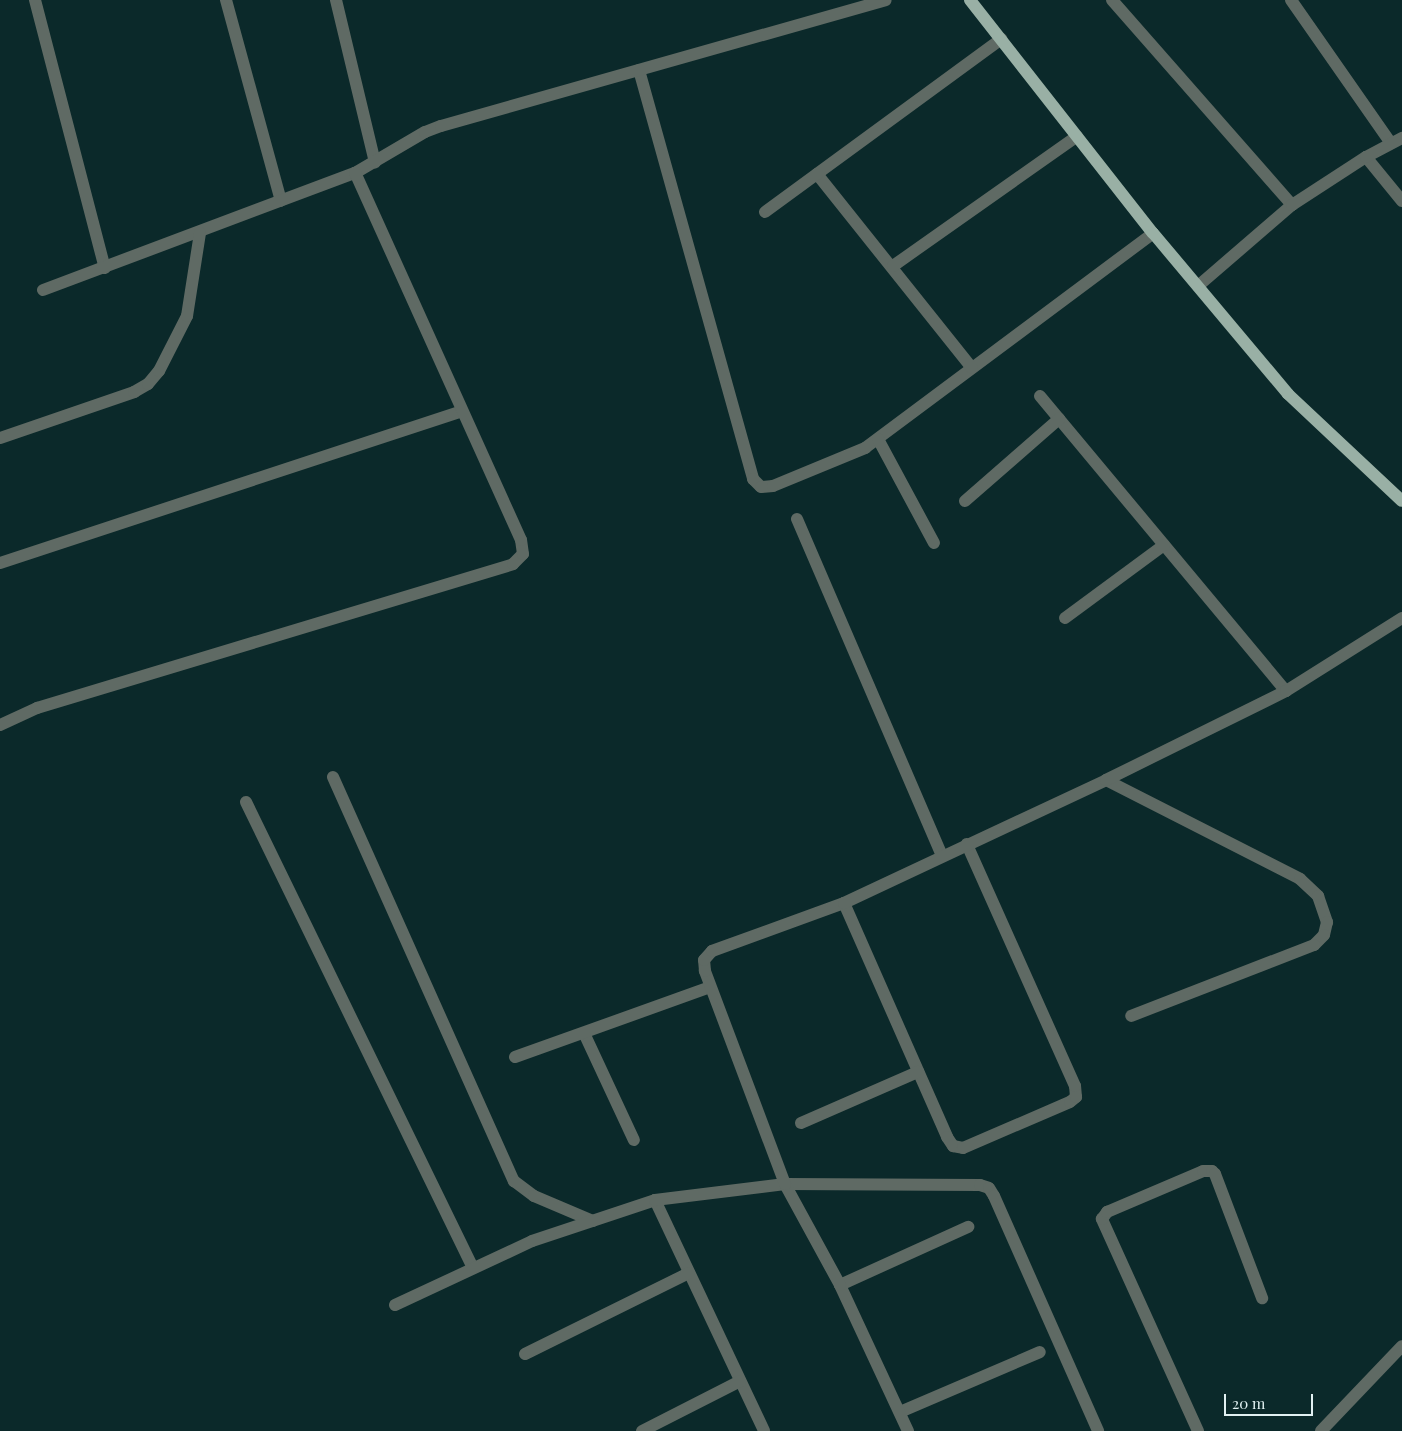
<!DOCTYPE html>
<html>
<head>
<meta charset="utf-8">
<style>
	body { margin:0 }
	#map { position:relative; width:1402px; height:1431px; overflow:hidden; background:#0b292a; font-family:"Playfair Display",serif }
	div>[style] { position:absolute }
	.minor>* { height:12px; margin:-6px; padding:0 6px; transform-origin:6px; border-radius:6px; background:#5f6a64 }
	.primary>* { height:12px; margin:-6px; padding:0 6px; transform-origin:6px; border-radius:6px; background:#99b0a5 }
	span { translate:-50% -50%; white-space:nowrap; text-align:center; line-height:1.15; -webkit-text-stroke:4.5px #0b292a; paint-order:stroke }
	.scale { position:absolute; left:1224px; top:1394px; width:89px; height:22px; box-sizing:border-box; border:2px solid #e1f1f2; border-top:0; padding-left:6px; font-size:15px; line-height:18px; white-space:nowrap; color:#e1f1f2; -webkit-text-stroke:4px #0b292a; paint-order:stroke }
</style>
</head>
<body>
<div id="map">
	<div class="minor">
		<i style="left:35px;top:0;width:277px;rotate:75.4deg"></i>
		<i style="left:226px;top:0;width:208px;rotate:74.7deg"></i>
		<i style="left:336px;top:0;width:167px;rotate:76.5deg"></i>
		<i style="left:1112px;top:0;width:273px;rotate:48.7deg"></i>
		<i style="left:1291px;top:0;width:173px;rotate:55.1deg"></i>
		<i style="left:639px;top:70px;width:425px;rotate:74.4deg"></i>
		<i style="left:753px;top:479px;width:11px;rotate:45deg"></i>
		<i style="left:761px;top:487px;width:12px;rotate:-5deg"></i>
		<i style="left:773px;top:486px;width:100px;rotate:-22.4deg"></i>
		<i style="left:865px;top:448px;width:359px;rotate:-36.7deg"></i>
		<i style="left:1366px;top:157px;width:57px;rotate:50.7deg"></i>
		<i style="left:817px;top:174px;width:248px;rotate:51.4deg"></i>
		<i style="left:765px;top:212px;width:293px;rotate:-36.2deg"></i>
		<i style="left:893px;top:266px;width:225px;rotate:-35.2deg"></i>
		<i style="left:1198px;top:286px;width:124px;rotate:-40.8deg"></i>
		<i style="left:1292px;top:205px;width:88px;rotate:-33deg"></i>
		<i style="left:1366px;top:157px;width:41px;rotate:-27.8deg"></i>
		<i style="left:43px;top:290px;width:333px;rotate:-20.6deg"></i>
		<i style="left:355px;top:173px;width:81px;rotate:-30.4deg"></i>
		<i style="left:425px;top:132px;width:17px;rotate:-21deg"></i>
		<i style="left:441px;top:126px;width:462px;rotate:-15.8deg"></i>
		<i style="left:1040px;top:396px;width:384px;rotate:50.2deg"></i>
		<i style="left:0;top:438px;width:142px;rotate:-18.9deg"></i>
		<i style="left:134px;top:392px;width:16px;rotate:-30deg"></i>
		<i style="left:148px;top:384px;width:17px;rotate:-50deg"></i>
		<i style="left:159px;top:371px;width:62px;rotate:-63deg"></i>
		<i style="left:187px;top:316px;width:84px;rotate:-81.1deg"></i>
		<i style="left:878px;top:439px;width:118px;rotate:61.7deg"></i>
		<i style="left:965px;top:501px;width:125px;rotate:-41.1deg"></i>
		<i style="left:797px;top:519px;width:367px;rotate:66.7deg"></i>
		<i style="left:0;top:563px;width:486px;rotate:-18.2deg"></i>
		<i style="left:1065px;top:618px;width:123px;rotate:-36.4deg"></i>
		<i style="left:0;top:725px;width:41px;rotate:-24.7deg"></i>
		<i style="left:37px;top:708px;width:497px;rotate:-16.8deg"></i>
		<i style="left:513px;top:564px;width:14px;rotate:-45deg"></i>
		<i style="left:523px;top:554px;width:14px;rotate:-98deg"></i>
		<i style="left:521px;top:540px;width:403px;rotate:-114.3deg"></i>
		<i style="left:333px;top:777px;width:443px;rotate:65.9deg"></i>
		<i style="left:514px;top:1181px;width:25px;rotate:37deg"></i>
		<i style="left:534px;top:1196px;width:64px;rotate:23deg"></i>
		<i style="left:1106px;top:780px;width:218px;rotate:27deg"></i>
		<i style="left:1300px;top:879px;width:25px;rotate:43deg"></i>
		<i style="left:1318px;top:896px;width:28px;rotate:71deg"></i>
		<i style="left:1327px;top:922px;width:13px;rotate:103deg"></i>
		<i style="left:1324px;top:935px;width:14px;rotate:135deg"></i>
		<i style="left:1314px;top:945px;width:196px;rotate:158.8deg"></i>
		<i style="left:246px;top:802px;width:518px;rotate:64.03deg"></i>
		<i style="left:844px;top:903px;width:256px;rotate:66.2deg"></i>
		<i style="left:947px;top:1137px;width:11px;rotate:56deg"></i>
		<i style="left:953px;top:1146px;width:10px;rotate:11deg"></i>
		<i style="left:963px;top:1148px;width:116px;rotate:-23.3deg"></i>
		<i style="left:1070px;top:1102px;width:8px;rotate:-40deg"></i>
		<i style="left:1076px;top:1097px;width:11px;rotate:-95deg"></i>
		<i style="left:1075px;top:1086px;width:265px;rotate:-114.1deg"></i>
		<i style="left:584px;top:1033px;width:118px;rotate:65deg"></i>
		<i style="left:515px;top:1057px;width:207px;rotate:-19.7deg"></i>
		<i style="left:801px;top:1123px;width:128px;rotate:-23.6deg"></i>
		<i style="left:655px;top:1200px;width:255px;rotate:64.7deg"></i>
		<i style="left:840px;top:1285px;width:141px;rotate:-24.4deg"></i>
		<i style="left:395px;top:1305px;width:151px;rotate:-25deg"></i>
		<i style="left:532px;top:1241px;width:130px;rotate:-18.4deg"></i>
		<i style="left:655px;top:1200px;width:131px;rotate:-7deg"></i>
		<i style="left:785px;top:1184px;width:195px;rotate:0.3deg"></i>
		<i style="left:980px;top:1185px;width:9px;rotate:18deg"></i>
		<i style="left:989px;top:1188px;width:9px;rotate:58deg"></i>
		<i style="left:994px;top:1196px;width:257px;rotate:66.1deg"></i>
		<i style="left:525px;top:1354px;width:183px;rotate:-26.3deg"></i>
		<i style="left:900px;top:1412px;width:152px;rotate:-23.2deg"></i>
		<i style="left:642px;top:1431px;width:110px;rotate:-27deg"></i>
		<i style="left:908px;top:1431px;width:161px;rotate:-115deg"></i>
		<i style="left:840px;top:1285px;width:115px;rotate:-118.6deg"></i>
		<i style="left:785px;top:1184px;width:228px;rotate:-110.6deg"></i>
		<i style="left:705px;top:971px;width:11px;rotate:-95deg"></i>
		<i style="left:704px;top:960px;width:12px;rotate:-48deg"></i>
		<i style="left:712px;top:951px;width:140px;rotate:-20deg"></i>
		<i style="left:844px;top:903px;width:289px;rotate:-25.1deg"></i>
		<i style="left:1106px;top:780px;width:201px;rotate:-26.3deg"></i>
		<i style="left:1286px;top:691px;width:137px;rotate:-32.2deg"></i>
		<i style="left:1198px;top:1431px;width:233px;rotate:-114.4deg"></i>
		<i style="left:1102px;top:1219px;width:9px;rotate:-54deg"></i>
		<i style="left:1107px;top:1212px;width:104px;rotate:-23.1deg"></i>
		<i style="left:1203px;top:1171px;width:9px"></i>
		<i style="left:1212px;top:1171px;width:4px;rotate:45deg"></i>
		<i style="left:1215px;top:1174px;width:133px;rotate:69.2deg"></i>
		<i style="left:1321px;top:1431px;width:117px;rotate:-46.4deg"></i>
	</div>
	<div class="primary">
		<i style="left:970px;top:0;width:296px;rotate:51.9deg"></i>
		<i style="left:1153px;top:233px;width:210px;rotate:50deg"></i>
		<i style="left:1288px;top:394px;width:156px;rotate:43.2deg"></i>
	</div>
	<div class="scale">20 m</div>
</div>
</body>
</html>
